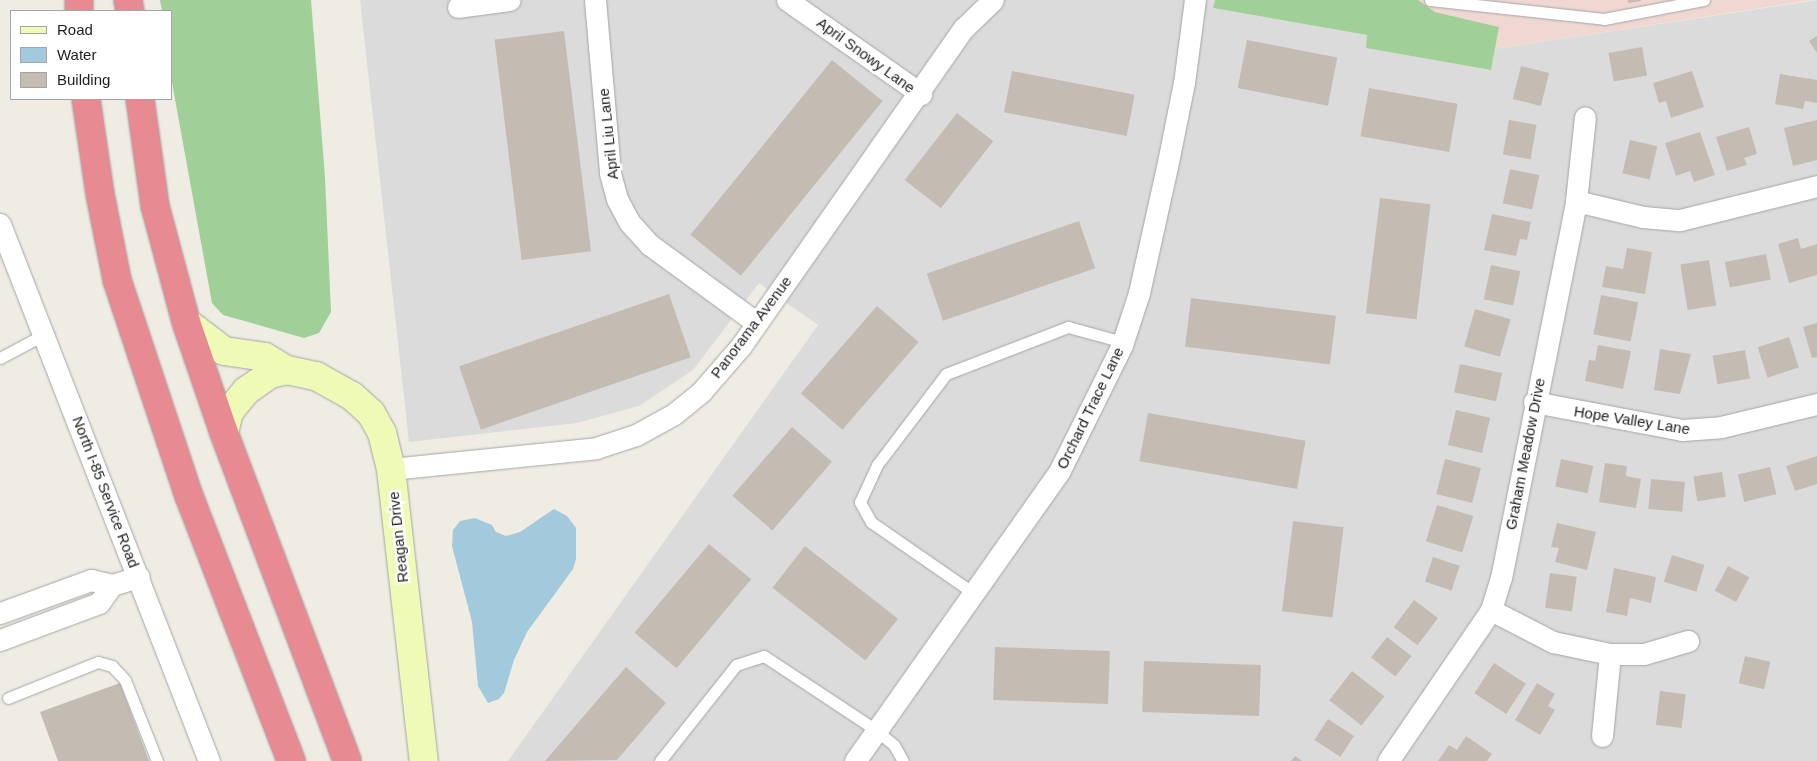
<!DOCTYPE html>
<html>
<head>
<meta charset="utf-8">
<style>
	body { margin:0 }
	#map { position:relative; width:1817px; height:761px; overflow:hidden; background:#efece3; font-family:Arial,sans-serif }
	div>[style] { position:absolute }
	.residential>* { inset:0; background:#dcdbdb }
	.commercial>* { inset:0; background:#f0d7d2 }
	.forest>* { inset:0; background:#a1cf98 }
	.water>* { inset:0; background:#a3c9dd }
	.building>* { inset:0; background:#c4bcb3; transform-origin:0 0 }
	.roads { filter:drop-shadow(0 0 1px #a5a5a5) drop-shadow(0 0 1px #a5a5a5) }
	.lane>* { height:11px; margin:-5.5px; padding:0 5.5px; transform-origin:5.5px; border-radius:5.5px; background:#fff }
	.street>* { height:21px; margin:-10.5px; padding:0 10.5px; transform-origin:10.5px; border-radius:10.5px; background:#fff }
	.secondary>* { height:28px; margin:-14px; padding:0 14px; transform-origin:14px; border-radius:14px; background:#effab6 }
	.highway>* { height:28px; margin:-14px; padding:0 14px; transform-origin:14px; border-radius:14px; background:#e78a91 }
	span { translate:-50% -50%; white-space:nowrap; text-align:center; line-height:1.15; -webkit-text-stroke:5px #fff; paint-order:stroke }
	.street-label { font-size:15px; color:#1e1e1e }
	.legend { position:absolute; left:10px; top:10px; width:162px; height:90px; box-sizing:border-box; background:#fff; border:1px solid #a5a5a5; margin:0; padding:6px 9px; list-style:none; font-size:15px; color:#1e1e1e }
	.legend li { display:flex; align-items:center; gap:10px; height:25px }
	.legend b { width:25px; border:1px solid #a5a5a5 }
</style>
</head>
<body>
<div id="map">
	<div class="residential">
		<i style="clip-path:polygon(360px 0,1215px 0,1213px 8px,1367px 35px,1367px 48px,1491px 70px,1495px 49px,1817px 0,1817px 761px,508px 761px,818px 325px,759px 283px,693px 370px,639px 406px,577px 423px,409px 442px)"></i>
	</div>
	<div class="commercial">
		<i style="clip-path:polygon(1418px 0,1812px 0,1495px 49px,1499px 27px,1435px 12px)"></i>
	</div>
	<div class="forest">
		<i style="clip-path:polygon(160px 0,311px 0,325px 177px,331px 312px,319px 333px,304px 338px,223px 315px,212px 303px,171px 77px,171px 11px,162px 11px)"></i>
		<i style="clip-path:polygon(1215px 0,1418px 0,1435px 12px,1499px 27px,1491px 70px,1366px 48px,1367px 35px,1213px 8px)"></i>
	</div>
	<div class="water">
		<i style="clip-path:polygon(554px 509px,567px 516px,576px 528px,576px 559px,573px 569px,527px 632px,514px 660px,504px 693px,499px 699px,488px 703px,478px 686px,472px 622px,452px 546px,453px 530px,460px 521px,475px 518px,492px 525px,496px 532px,506px 536px,520px 532px)"></i>
	</div>
	<div class="building">
		<i style="clip-path:polygon(1628px 0,1641px 0,1641px 1px,1628px 3px)"></i>
		<i style="left:564px;top:31px;width:222px;height:70px;rotate:83deg"></i>
		<i style="clip-path:polygon(1817px 36px,1817px 53px,1809px 41px)"></i>
		<i style="left:1247px;top:40px;width:92px;height:49px;rotate:11deg"></i>
		<i style="left:1642px;top:47px;width:29px;height:34px;rotate:80deg"></i>
		<i style="left:832px;top:60px;width:65px;height:225px;rotate:39deg"></i>
		<i style="left:1521px;top:66px;width:29px;height:34px;rotate:14deg"></i>
		<i style="left:1012px;top:71px;width:125px;height:42px;rotate:11deg"></i>
		<i style="clip-path:polygon(1692px 71px,1704px 107px,1671px 118px,1666px 101px,1659px 103px,1653px 83px)"></i>
		<i style="clip-path:polygon(1780px 74px,1817px 80px,1817px 103px,1805px 101px,1803px 109px,1775px 104px)"></i>
		<i style="left:1369px;top:88px;width:90px;height:49px;rotate:10deg"></i>
		<i style="left:957px;top:113px;width:46px;height:85px;rotate:38deg"></i>
		<i style="left:1509px;top:120px;width:28px;height:35px;rotate:10deg"></i>
		<i style="clip-path:polygon(1817px 120px,1817px 160px,1793px 166px,1784px 128px)"></i>
		<i style="clip-path:polygon(1749px 127px,1757px 154px,1744px 158px,1747px 165px,1727px 171px,1716px 137px)"></i>
		<i style="clip-path:polygon(1700px 132px,1715px 175px,1694px 182px,1690px 171px,1676px 176px,1665px 143px)"></i>
		<i style="left:1630px;top:140px;width:28px;height:34px;rotate:13deg"></i>
		<i style="left:1510px;top:169px;width:30px;height:35px;rotate:12deg"></i>
		<i style="left:1380px;top:198px;width:51px;height:116px;rotate:7deg"></i>
		<i style="clip-path:polygon(1492px 214px,1531px 222px,1527px 240px,1520px 239px,1516px 256px,1484px 250px)"></i>
		<i style="left:1079px;top:221px;width:50px;height:161px;rotate:71deg"></i>
		<i style="clip-path:polygon(1798px 238px,1801px 249px,1817px 244px,1817px 275px,1789px 283px,1778px 244px)"></i>
		<i style="clip-path:polygon(1627px 248px,1652px 252px,1645px 294px,1602px 287px,1606px 266px,1623px 269px)"></i>
		<i style="left:1766px;top:254px;width:26px;height:42px;rotate:79deg"></i>
		<i style="left:1709px;top:260px;width:46px;height:29px;rotate:81deg"></i>
		<i style="left:1491px;top:265px;width:30px;height:35px;rotate:12deg"></i>
		<i style="left:669px;top:294px;width:67px;height:222px;rotate:71deg"></i>
		<i style="left:1601px;top:295px;width:38px;height:40px;rotate:11deg"></i>
		<i style="left:1191px;top:298px;width:146px;height:49px;rotate:7deg"></i>
		<i style="left:877px;top:306px;width:55px;height:116px;rotate:41deg"></i>
		<i style="left:1475px;top:309px;width:37px;height:39px;rotate:16deg"></i>
		<i style="clip-path:polygon(1817px 323px,1817px 357px,1812px 358px,1803px 327px)"></i>
		<i style="left:1789px;top:337px;width:32px;height:33px;rotate:72deg"></i>
		<i style="clip-path:polygon(1598px 345px,1631px 351px,1623px 389px,1585px 381px,1589px 360px,1595px 361px)"></i>
		<i style="clip-path:polygon(1660px 349px,1691px 354px,1680px 394px,1654px 390px)"></i>
		<i style="left:1745px;top:350px;width:29px;height:33px;rotate:80deg"></i>
		<i style="left:1460px;top:364px;width:43px;height:29px;rotate:12deg"></i>
		<i style="left:1456px;top:410px;width:35px;height:36px;rotate:13deg"></i>
		<i style="left:1148px;top:413px;width:160px;height:49px;rotate:10deg"></i>
		<i style="left:792px;top:427px;width:53px;height:91px;rotate:41deg"></i>
		<i style="clip-path:polygon(1817px 456px,1817px 484px,1795px 491px,1786px 466px)"></i>
		<i style="left:1445px;top:459px;width:37px;height:36px;rotate:14deg"></i>
		<i style="left:1561px;top:459px;width:33px;height:28px;rotate:12deg"></i>
		<i style="clip-path:polygon(1605px 463px,1627px 466px,1626px 476px,1641px 479px,1636px 508px,1599px 502px)"></i>
		<i style="left:1770px;top:467px;width:28px;height:33px;rotate:77deg"></i>
		<i style="left:1722px;top:472px;width:25px;height:29px;rotate:81deg"></i>
		<i style="left:1651px;top:479px;width:34px;height:30px;rotate:5deg"></i>
		<i style="left:1437px;top:505px;width:38px;height:38px;rotate:17deg"></i>
		<i style="left:1293px;top:521px;width:51px;height:91px;rotate:7deg"></i>
		<i style="clip-path:polygon(1557px 523px,1596px 532px,1587px 570px,1555px 562px,1559px 548px,1551px 547px)"></i>
		<i style="left:709px;top:544px;width:55px;height:116px;rotate:40deg"></i>
		<i style="left:805px;top:546px;width:118px;height:53px;rotate:38deg"></i>
		<i style="left:1672px;top:555px;width:34px;height:28px;rotate:17deg"></i>
		<i style="left:1433px;top:557px;width:28px;height:26px;rotate:18deg"></i>
		<i style="left:1728px;top:566px;width:24px;height:28px;rotate:28deg"></i>
		<i style="clip-path:polygon(1614px 568px,1656px 577px,1651px 603px,1630px 598px,1627px 616px,1606px 612px)"></i>
		<i style="left:1550px;top:573px;width:27px;height:35px;rotate:8deg"></i>
		<i style="left:1414px;top:600px;width:30px;height:34px;rotate:37deg"></i>
		<i style="left:1387px;top:637px;width:31px;height:26px;rotate:38deg"></i>
		<i style="left:995px;top:647px;width:115px;height:53px;rotate:2deg"></i>
		<i style="left:1745px;top:656px;width:26px;height:28px;rotate:13deg"></i>
		<i style="left:1144px;top:661px;width:117px;height:51px;rotate:2deg"></i>
		<i style="left:1494px;top:663px;width:38px;height:36px;rotate:33deg"></i>
		<i style="clip-path:polygon(626px 667px,666px 703px,617px 760px,545px 761px)"></i>
		<i style="left:1352px;top:671px;width:41px;height:37px;rotate:38deg"></i>
		<i style="clip-path:polygon(120px 683px,149px 761px,58px 761px,40px 712px)"></i>
		<i style="clip-path:polygon(1537px 683px,1555px 694px,1548px 706px,1555px 710px,1540px 735px,1515px 720px)"></i>
		<i style="left:1660px;top:691px;width:26px;height:34px;rotate:7deg"></i>
		<i style="left:1328px;top:719px;width:31px;height:25px;rotate:33deg"></i>
		<i style="clip-path:polygon(1466px 736px,1492px 754px,1487px 761px,1438px 761px,1449px 745px,1457px 750px)"></i>
		<i style="clip-path:polygon(1295px 756px,1302px 761px,1291px 761px)"></i>
	</div>
	<div class="roads">
		<div class="lane">
			<i style="left:1430px;top:0;width:175px;rotate:6.2deg"></i>
			<i style="left:1604px;top:19px;width:102px;rotate:-10.8deg"></i>
			<i style="left:0;top:358px;width:51px;rotate:-28.1deg"></i>
			<i style="left:972px;top:592px;width:123px;rotate:-145.3deg"></i>
			<i style="left:871px;top:522px;width:23px;rotate:-119deg"></i>
			<i style="left:860px;top:502px;width:41px;rotate:-65.3deg"></i>
			<i style="left:877px;top:465px;width:114px;rotate:-52.8deg"></i>
			<i style="left:946px;top:374px;width:131px;rotate:-21.1deg"></i>
			<i style="left:1068px;top:327px;width:57px;rotate:15.3deg"></i>
			<i style="left:8px;top:698px;width:97px;rotate:-21.8deg"></i>
			<i style="left:98px;top:662px;width:15px;rotate:16deg"></i>
			<i style="left:112px;top:666px;width:19px;rotate:47deg"></i>
			<i style="left:125px;top:680px;width:87px;rotate:68.4deg"></i>
			<i style="left:660px;top:761px;width:122px;rotate:-51.6deg"></i>
			<i style="left:736px;top:665px;width:29px;rotate:-18deg"></i>
			<i style="left:764px;top:656px;width:134px;rotate:33.5deg"></i>
			<i style="left:876px;top:730px;width:23px;rotate:40deg"></i>
			<i style="left:894px;top:745px;width:18px;rotate:61deg"></i>
		</div>
		<div class="street">
			<i style="left:595px;top:0;width:174px;rotate:85deg"></i>
			<i style="left:610px;top:173px;width:27px;rotate:75deg"></i>
			<i style="left:617px;top:199px;width:27px;rotate:62deg"></i>
			<i style="left:630px;top:223px;width:30px;rotate:48deg"></i>
			<i style="left:650px;top:245px;width:132px;rotate:36.1deg"></i>
			<i style="left:787px;top:0;width:164px;rotate:35deg"></i>
			<i style="left:458px;top:7px;width:52px;rotate:-7.7deg"></i>
			<i style="left:1576px;top:201px;width:69px;rotate:13.4deg"></i>
			<i style="left:1643px;top:217px;width:37px;rotate:5deg"></i>
			<i style="left:1680px;top:220px;width:141px;rotate:-13.9deg"></i>
			<i style="left:0;top:224px;width:576px;rotate:68.73deg"></i>
			<i style="left:1534px;top:402px;width:151px;rotate:10.7deg"></i>
			<i style="left:1682px;top:430px;width:39px;rotate:-4deg"></i>
			<i style="left:1721px;top:427px;width:99px;rotate:-13.5deg"></i>
			<i style="left:391px;top:469px;width:206px;rotate:-5.8deg"></i>
			<i style="left:596px;top:448px;width:42px;rotate:-18deg"></i>
			<i style="left:636px;top:435px;width:43px;rotate:-28.9deg"></i>
			<i style="left:674px;top:414px;width:36px;rotate:-39deg"></i>
			<i style="left:702px;top:391px;width:60px;rotate:-49.1deg"></i>
			<i style="left:741px;top:346px;width:388px;rotate:-55deg"></i>
			<i style="left:964px;top:28px;width:40px;rotate:-44deg"></i>
			<i style="left:1491px;top:610px;width:70px;rotate:27.3deg"></i>
			<i style="left:1553px;top:642px;width:58px;rotate:11.9deg"></i>
			<i style="left:1610px;top:654px;width:34px"></i>
			<i style="left:1644px;top:654px;width:46px;rotate:-16.5deg"></i>
			<i style="left:0;top:613px;width:97px;rotate:-19.9deg"></i>
			<i style="left:91px;top:580px;width:22px;rotate:13deg"></i>
			<i style="left:112px;top:585px;width:28px;rotate:-17deg"></i>
			<i style="left:0;top:640px;width:106px;rotate:-20.5deg"></i>
			<i style="left:99px;top:603px;width:22px;rotate:-54deg"></i>
			<i style="left:1602px;top:736px;width:82px;rotate:-84.4deg"></i>
			<i style="left:855px;top:761px;width:354px;rotate:-54.8deg"></i>
			<i style="left:1059px;top:472px;width:142px;rotate:-63.6deg"></i>
			<i style="left:1122px;top:345px;width:55px;rotate:-71.9deg"></i>
			<i style="left:1139px;top:293px;width:129px;rotate:-77.5deg"></i>
			<i style="left:1167px;top:167px;width:86px;rotate:-78.6deg"></i>
			<i style="left:1184px;top:83px;width:84px;rotate:-82.5deg"></i>
			<i style="left:1388px;top:761px;width:183px;rotate:-55.7deg"></i>
			<i style="left:1491px;top:610px;width:34px;rotate:-73deg"></i>
			<i style="left:1501px;top:578px;width:384px;rotate:-78.7deg"></i>
			<i style="left:1576px;top:201px;width:84px;rotate:-83.9deg"></i>
		</div>
		<div class="secondary">
			<i style="left:186px;top:322px;width:48px;rotate:37.3deg"></i>
			<i style="left:224px;top:351px;width:41px;rotate:8.3deg"></i>
			<i style="left:265px;top:357px;width:26px;rotate:31deg"></i>
			<i style="left:287px;top:370px;width:30px;rotate:12deg"></i>
			<i style="left:316px;top:376px;width:41px;rotate:29.1deg"></i>
			<i style="left:352px;top:396px;width:25px;rotate:42deg"></i>
			<i style="left:371px;top:413px;width:23px;rotate:61deg"></i>
			<i style="left:382px;top:433px;width:37px;rotate:76deg"></i>
			<i style="left:391px;top:469px;width:294px;rotate:83.6deg"></i>
			<i style="left:224px;top:433px;width:22px;rotate:-77deg"></i>
			<i style="left:229px;top:412px;width:27px;rotate:-51deg"></i>
			<i style="left:246px;top:391px;width:29px;rotate:-35deg"></i>
			<i style="left:270px;top:374px;width:17px;rotate:-13deg"></i>
		</div>
		<div class="highway">
			<i style="left:79px;top:0;width:11px;rotate:90deg"></i>
			<i style="left:128px;top:0;width:11px;rotate:80deg"></i>
			<i style="left:86px;top:99px;width:96px;rotate:81.6deg"></i>
			<i style="left:100px;top:194px;width:88px;rotate:78.8deg"></i>
			<i style="left:117px;top:280px;width:228px;rotate:71.6deg"></i>
			<i style="left:189px;top:496px;width:284px;rotate:68.9deg"></i>
			<i style="left:140px;top:99px;width:108px;rotate:82deg"></i>
			<i style="left:155px;top:206px;width:120px;rotate:75deg"></i>
			<i style="left:186px;top:322px;width:117px;rotate:71.1deg"></i>
			<i style="left:224px;top:433px;width:350px;rotate:69.4deg"></i>
		</div>
	</div>
	<div class="street-label">
		<span style="left:866px;top:55px;rotate:36deg">April Snowy Lane</span>
		<span style="left:608px;top:134px;rotate:-96deg">April Liu Lane</span>
		<span style="left:751px;top:327px;rotate:-53deg">Panorama Avenue</span>
		<span style="left:1090px;top:408px;rotate:-64deg">Orchard Trace Lane</span>
		<span style="left:1632px;top:420px;rotate:9deg">Hope Valley Lane</span>
		<span style="left:1525px;top:454px;rotate:-79deg">Graham Meadow Drive</span>
		<span style="left:106px;top:492px;rotate:69deg">North I-85 Service Road</span>
		<span style="left:398px;top:537px;rotate:-96deg">Reagan Drive</span>
	</div>
	<ul class="legend">
	<li><b style="height:6px;background:#effab6"></b>Road</li>
	<li><b style="height:14px;background:#a3c9dd"></b>Water</li>
	<li><b style="height:14px;background:#c4bcb3"></b>Building</li>
	</ul>
</div>
</body>
</html>
